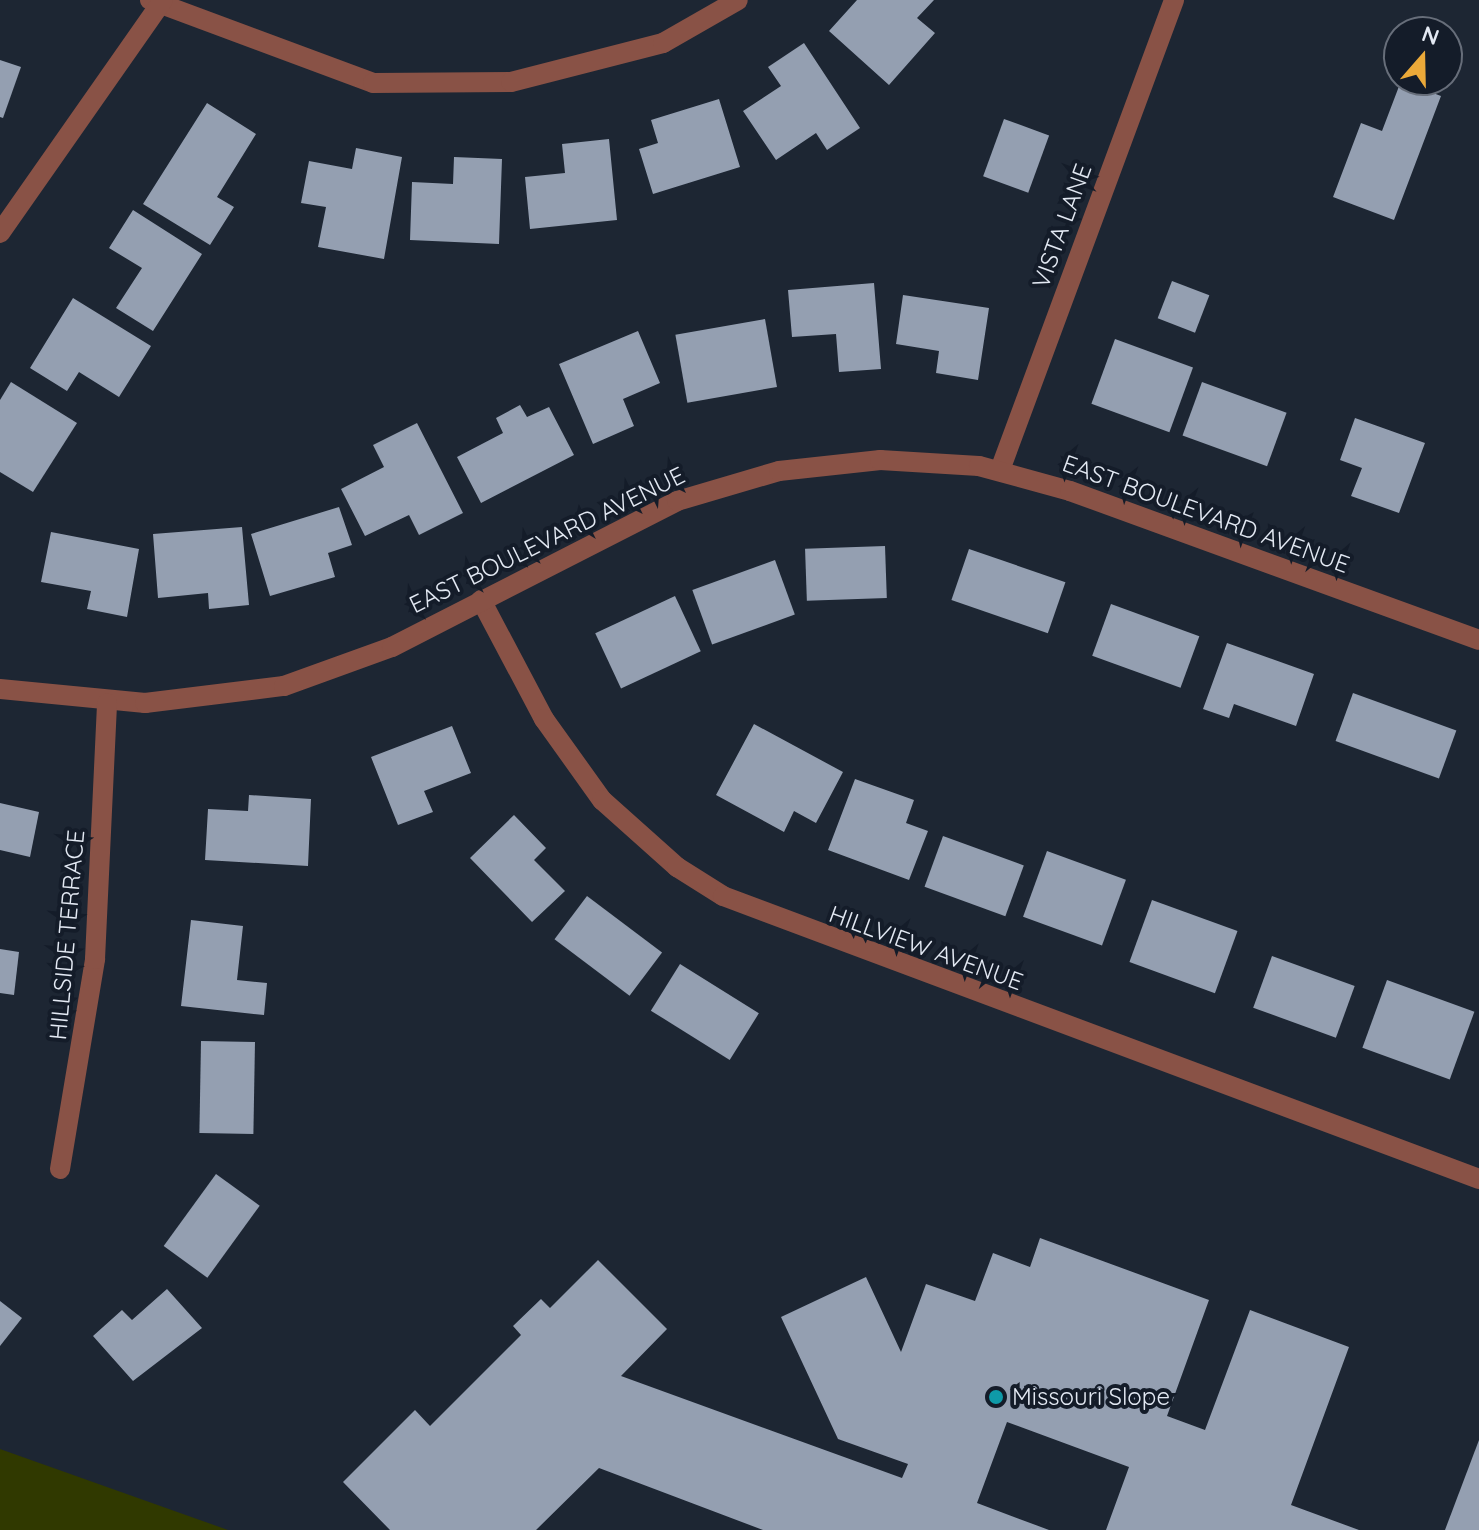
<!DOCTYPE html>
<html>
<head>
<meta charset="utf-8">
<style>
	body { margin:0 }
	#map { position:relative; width:1479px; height:1530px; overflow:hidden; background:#1d2633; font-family:Quicksand,sans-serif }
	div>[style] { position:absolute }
	.green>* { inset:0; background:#303900 }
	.building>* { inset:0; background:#949fb1; transform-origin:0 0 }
	.minor>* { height:20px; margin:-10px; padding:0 10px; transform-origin:10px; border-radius:10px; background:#895246 }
	.dots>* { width:22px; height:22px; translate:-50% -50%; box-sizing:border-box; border:4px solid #141c29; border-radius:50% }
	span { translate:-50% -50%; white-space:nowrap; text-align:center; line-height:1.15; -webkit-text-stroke:8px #141c29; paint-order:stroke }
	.street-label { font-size:24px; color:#e3e9f3 }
	.poi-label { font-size:24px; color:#e3e9f3 }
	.left { translate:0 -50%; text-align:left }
	.north { position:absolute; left:1383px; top:16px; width:80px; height:80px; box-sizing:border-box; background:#141c29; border:2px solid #676e7a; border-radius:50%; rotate:20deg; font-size:22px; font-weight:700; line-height:32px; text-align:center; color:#e3e9f3 }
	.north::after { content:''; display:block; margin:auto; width:28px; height:36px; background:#eba939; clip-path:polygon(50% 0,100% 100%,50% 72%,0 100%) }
</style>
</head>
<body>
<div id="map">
	<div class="green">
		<i style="clip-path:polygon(0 1449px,228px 1530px,0 1530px)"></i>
	</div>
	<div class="building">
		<i style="clip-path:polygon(857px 0,934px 0,917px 18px,935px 33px,889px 85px,829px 31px)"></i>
		<i style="clip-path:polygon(804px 43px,860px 128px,827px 150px,816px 133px,776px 160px,743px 111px,781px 86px,768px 67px)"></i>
		<i style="clip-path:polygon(0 60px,21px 67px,3px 118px,0 117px)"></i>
		<i style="clip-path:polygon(1401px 81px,1441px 96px,1394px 220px,1333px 197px,1361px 123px,1382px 131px)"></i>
		<i style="clip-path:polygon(719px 99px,740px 167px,653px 194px,639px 149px,658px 143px,651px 120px)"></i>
		<i style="clip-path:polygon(207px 103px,256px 134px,217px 197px,234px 207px,210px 245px,143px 204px)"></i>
		<i style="left:1004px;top:119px;width:48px;height:61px;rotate:20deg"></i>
		<i style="clip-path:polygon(609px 139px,617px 220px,530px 229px,525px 177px,565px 173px,562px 144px)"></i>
		<i style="clip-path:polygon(356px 148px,402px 157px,384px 259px,318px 247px,326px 207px,301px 203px,309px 161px,352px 169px)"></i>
		<i style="clip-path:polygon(454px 157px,502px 159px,499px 244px,410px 240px,412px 182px,453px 184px)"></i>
		<i style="clip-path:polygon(133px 210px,202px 254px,153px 331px,116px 308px,142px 268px,109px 248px)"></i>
		<i style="left:1172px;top:281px;width:40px;height:40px;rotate:21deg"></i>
		<i style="clip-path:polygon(874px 283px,881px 369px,839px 372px,836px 334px,792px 337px,788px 290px)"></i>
		<i style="clip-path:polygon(903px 295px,989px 308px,978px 380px,936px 373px,939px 351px,896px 344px)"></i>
		<i style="clip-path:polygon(73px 298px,151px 346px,119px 397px,79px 372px,67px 391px,30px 368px)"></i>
		<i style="left:765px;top:319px;width:69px;height:91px;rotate:80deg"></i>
		<i style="clip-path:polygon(638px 331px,660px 383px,623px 399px,634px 426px,593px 444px,559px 364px)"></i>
		<i style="left:1115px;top:339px;width:83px;height:69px;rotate:20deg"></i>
		<i style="clip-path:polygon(11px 382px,77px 423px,33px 492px,0 472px,0 400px)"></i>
		<i style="left:1202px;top:382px;width:90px;height:57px;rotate:20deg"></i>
		<i style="clip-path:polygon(520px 405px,527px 417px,549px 407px,574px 455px,481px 503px,457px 457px,503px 433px,496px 418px)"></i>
		<i style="clip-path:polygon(1355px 418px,1425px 443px,1399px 513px,1351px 496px,1362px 468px,1340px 460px)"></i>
		<i style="clip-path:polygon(417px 423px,463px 513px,419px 535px,409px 515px,365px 536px,341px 489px,384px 467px,373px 445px)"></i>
		<i style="clip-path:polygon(339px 507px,352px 545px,328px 553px,335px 577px,270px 596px,251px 534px)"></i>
		<i style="clip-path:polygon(242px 527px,249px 605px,209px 609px,208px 593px,158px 598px,153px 534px)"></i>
		<i style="clip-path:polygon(51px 532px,139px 549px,127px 617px,87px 609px,91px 591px,41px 582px)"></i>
		<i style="left:885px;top:546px;width:52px;height:80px;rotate:88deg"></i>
		<i style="left:969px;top:549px;width:102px;height:54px;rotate:19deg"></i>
		<i style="left:775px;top:560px;width:58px;height:88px;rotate:70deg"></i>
		<i style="left:675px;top:596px;width:61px;height:88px;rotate:65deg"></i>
		<i style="left:1111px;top:604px;width:94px;height:55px;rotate:20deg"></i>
		<i style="clip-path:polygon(1227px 643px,1314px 674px,1296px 726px,1234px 704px,1229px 718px,1203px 709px)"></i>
		<i style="left:1353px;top:693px;width:110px;height:51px;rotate:20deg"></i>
		<i style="clip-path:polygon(754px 724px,843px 772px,816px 823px,794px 811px,784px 832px,716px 795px)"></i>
		<i style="clip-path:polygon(452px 726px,471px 773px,424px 791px,433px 812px,398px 825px,371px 757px)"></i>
		<i style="clip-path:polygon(855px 779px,914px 800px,906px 823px,928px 831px,909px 880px,828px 850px)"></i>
		<i style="clip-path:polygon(249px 795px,311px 799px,308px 866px,205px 860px,208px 809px,248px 811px)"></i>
		<i style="clip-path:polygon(0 803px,39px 812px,30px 857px,0 850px)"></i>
		<i style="clip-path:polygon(514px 815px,546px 848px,534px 860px,565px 891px,532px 922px,470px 858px)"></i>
		<i style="left:943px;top:836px;width:86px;height:54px;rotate:20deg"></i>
		<i style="left:1047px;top:851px;width:84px;height:70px;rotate:20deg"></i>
		<i style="left:587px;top:896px;width:94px;height:54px;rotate:37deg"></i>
		<i style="left:1152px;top:900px;width:91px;height:66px;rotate:20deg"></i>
		<i style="clip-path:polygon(191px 920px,243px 926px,237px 980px,267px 983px,264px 1015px,181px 1006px)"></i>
		<i style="clip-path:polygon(0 949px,19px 952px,14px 995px,0 993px)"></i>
		<i style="left:1272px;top:956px;width:88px;height:55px;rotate:20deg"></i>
		<i style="left:680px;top:964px;width:93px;height:55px;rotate:32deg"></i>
		<i style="left:1387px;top:980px;width:93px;height:72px;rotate:20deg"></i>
		<i style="left:201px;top:1041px;width:54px;height:92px;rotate:1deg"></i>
		<i style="left:216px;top:1174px;width:54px;height:89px;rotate:36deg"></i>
		<i style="clip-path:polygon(1040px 1238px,1209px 1300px,1167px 1416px,1205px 1430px,1250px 1310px,1349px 1347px,1291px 1505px,1359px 1530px,1106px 1530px,1129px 1467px,1007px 1422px,977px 1503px,1049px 1530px,763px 1530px,599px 1468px,536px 1530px,390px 1530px,343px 1482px,415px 1410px,430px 1426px,521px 1335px,513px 1326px,541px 1299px,550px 1308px,598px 1260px,667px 1329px,621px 1376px,902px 1478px,908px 1464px,838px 1439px,781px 1317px,866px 1277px,901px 1352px,926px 1284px,975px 1301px,993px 1253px,1030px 1267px)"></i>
		<i style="clip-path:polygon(167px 1289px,202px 1328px,133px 1381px,93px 1336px,122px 1310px,132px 1320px)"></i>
		<i style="clip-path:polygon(0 1301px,22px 1318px,0 1346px)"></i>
		<i style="clip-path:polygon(1479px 1440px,1479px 1530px,1445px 1530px)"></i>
	</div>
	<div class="minor">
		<i style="left:150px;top:0;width:238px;rotate:20.4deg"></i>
		<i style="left:373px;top:83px;width:138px;rotate:-0.4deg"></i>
		<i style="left:511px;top:82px;width:157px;rotate:-14.4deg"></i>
		<i style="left:663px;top:43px;width:86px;rotate:-29.8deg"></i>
		<i style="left:0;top:233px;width:284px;rotate:-55deg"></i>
		<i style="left:1000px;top:470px;width:501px;rotate:-69.68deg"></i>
		<i style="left:481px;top:600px;width:135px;rotate:62.1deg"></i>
		<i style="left:544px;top:719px;width:100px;rotate:54.4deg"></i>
		<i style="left:602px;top:800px;width:101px;rotate:41.8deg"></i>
		<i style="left:677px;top:867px;width:54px;rotate:32.2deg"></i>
		<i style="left:723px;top:896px;width:807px;rotate:20.52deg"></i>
		<i style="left:0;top:689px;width:146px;rotate:5.5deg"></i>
		<i style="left:145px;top:703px;width:140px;rotate:-7deg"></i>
		<i style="left:284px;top:686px;width:115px;rotate:-19.9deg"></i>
		<i style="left:392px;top:647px;width:320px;rotate:-27.1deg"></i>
		<i style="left:677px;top:501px;width:106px;rotate:-16.4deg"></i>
		<i style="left:779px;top:471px;width:102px;rotate:-6.2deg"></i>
		<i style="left:880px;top:460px;width:99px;rotate:3.5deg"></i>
		<i style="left:979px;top:466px;width:94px;rotate:15.4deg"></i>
		<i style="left:1070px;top:491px;width:435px;rotate:20deg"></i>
		<i style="left:60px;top:1169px;width:213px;rotate:-80.5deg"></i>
		<i style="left:95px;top:959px;width:256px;rotate:-87.3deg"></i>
	</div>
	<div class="dots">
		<i style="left:996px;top:1397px;background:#0f9aa8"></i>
	</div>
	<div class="street-label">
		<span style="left:1062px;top:226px;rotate:-70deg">VISTA LANE</span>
		<span style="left:1206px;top:514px;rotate:20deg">EAST BOULEVARD AVENUE</span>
		<span style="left:547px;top:540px;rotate:-26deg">EAST BOULEVARD AVENUE</span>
		<span style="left:67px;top:935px;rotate:-85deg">HILLSIDE TERRACE</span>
		<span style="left:926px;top:948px;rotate:20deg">HILLVIEW AVENUE</span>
	</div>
	<div class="poi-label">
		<span class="left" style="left:1012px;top:1397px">Missouri Slope</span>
	</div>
	<div class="north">N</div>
</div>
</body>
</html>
